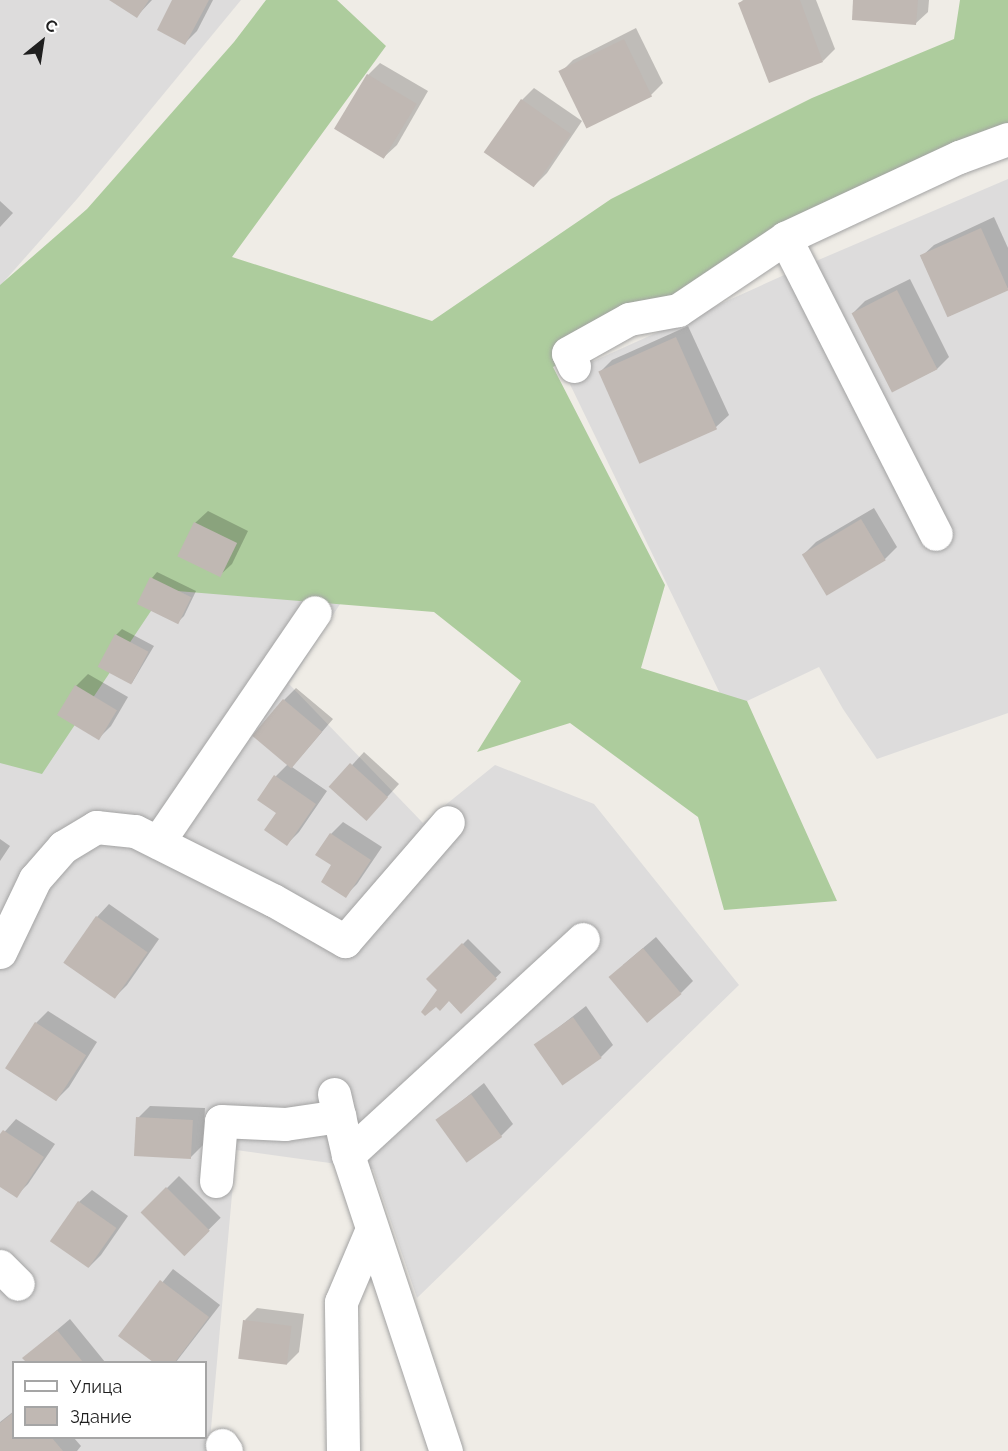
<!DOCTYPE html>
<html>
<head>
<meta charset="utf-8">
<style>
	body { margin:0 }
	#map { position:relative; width:1008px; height:1451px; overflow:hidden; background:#efece6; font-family:Raleway,sans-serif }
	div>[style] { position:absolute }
	.residential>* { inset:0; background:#dddcdc }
	.forest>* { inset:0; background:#adcc9d }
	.shadow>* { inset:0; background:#0003; transform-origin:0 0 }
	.building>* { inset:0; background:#c0b8b3; transform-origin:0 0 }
	.roads { filter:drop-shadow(0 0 2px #a3a3a3) drop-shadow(0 0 2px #a3a3a3) }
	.minor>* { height:33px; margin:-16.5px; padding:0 16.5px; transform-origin:16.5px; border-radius:16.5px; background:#fff }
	span { translate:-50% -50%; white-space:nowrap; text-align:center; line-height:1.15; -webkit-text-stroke:5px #fff; paint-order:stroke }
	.legend { position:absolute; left:12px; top:1361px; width:195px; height:78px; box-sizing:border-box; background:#fff; border:2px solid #a5a5a5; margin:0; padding:8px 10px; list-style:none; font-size:18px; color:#1f1f1f }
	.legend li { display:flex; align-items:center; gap:12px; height:30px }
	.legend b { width:30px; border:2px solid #a5a5a5 }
	.north { position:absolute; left:12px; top:12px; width:60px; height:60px; -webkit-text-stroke:4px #fff; paint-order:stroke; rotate:30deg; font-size:16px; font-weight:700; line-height:24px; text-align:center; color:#1f1f1f }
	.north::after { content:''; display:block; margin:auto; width:21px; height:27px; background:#1f1f1f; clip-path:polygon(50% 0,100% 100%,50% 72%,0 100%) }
</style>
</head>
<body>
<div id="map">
	<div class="residential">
		<i style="clip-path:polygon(0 0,241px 0,77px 199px,0 286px)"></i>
		<i style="clip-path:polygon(1008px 179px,1008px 713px,877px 759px,843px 709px,819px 667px,728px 710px,565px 374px,802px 267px)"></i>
		<i style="clip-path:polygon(evenodd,195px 497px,356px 579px,289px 684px,423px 823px,495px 765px,594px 804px,739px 985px,417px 1298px,373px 1169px,236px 1150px,209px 1451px,0 1451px,0 757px,195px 497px,14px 1362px,206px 1362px,206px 1438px,14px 1438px,14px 1362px)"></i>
	</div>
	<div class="forest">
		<i style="clip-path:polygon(266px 0,337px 0,386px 46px,232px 257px,432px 321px,611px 199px,812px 98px,954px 39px,960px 0,1008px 0,1008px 132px,694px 288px,553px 367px,665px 585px,641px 668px,747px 701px,837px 901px,724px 910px,698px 817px,570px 723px,477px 752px,521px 681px,434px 612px,165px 590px,42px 774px,0 763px,0 285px,87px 209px,234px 42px)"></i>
	</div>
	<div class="shadow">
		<i style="clip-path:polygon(112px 0,152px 0,137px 16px)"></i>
		<i style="clip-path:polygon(174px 0,213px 0,197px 31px,185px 43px)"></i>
		<i style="clip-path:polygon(743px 0,816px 0,835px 49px,823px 61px,740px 3px)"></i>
		<i style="clip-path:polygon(855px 0,929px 0,928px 12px,915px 24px)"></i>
		<i style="clip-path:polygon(636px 28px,663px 83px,651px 95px,561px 72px,573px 60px)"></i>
		<i style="clip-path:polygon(380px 63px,428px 91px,397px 145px,384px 157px,368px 75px)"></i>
		<i style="clip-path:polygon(534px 88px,582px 121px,547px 173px,535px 185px,522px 100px)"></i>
		<i style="clip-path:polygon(0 201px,13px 213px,0 227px)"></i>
		<i style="clip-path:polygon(994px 217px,1008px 248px,1008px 288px,949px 316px,921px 257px,934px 245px)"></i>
		<i style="clip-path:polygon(910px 279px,949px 357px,937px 369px,892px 391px,853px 313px,865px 301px)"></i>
		<i style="clip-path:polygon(688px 326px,729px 415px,716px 427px,640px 461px,600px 372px,612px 360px)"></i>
		<i style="clip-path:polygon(874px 508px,897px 547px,885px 559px,804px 554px,816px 542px)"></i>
		<i style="clip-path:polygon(208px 511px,248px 531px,232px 564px,219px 576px,195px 523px)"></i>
		<i style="clip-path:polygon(157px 572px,196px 591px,184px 616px,178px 622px,152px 578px)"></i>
		<i style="clip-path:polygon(122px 629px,154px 646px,132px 683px,116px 635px)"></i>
		<i style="clip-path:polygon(88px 674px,128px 697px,111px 726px,99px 738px,76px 686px)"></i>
		<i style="clip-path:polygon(296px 688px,333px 719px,292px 767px,327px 791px,299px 832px,287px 844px,278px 812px,276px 776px,289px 763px,284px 700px)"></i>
		<i style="clip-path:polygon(364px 752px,399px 784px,379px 806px,332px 787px)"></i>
		<i style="clip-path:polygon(343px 822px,382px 847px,357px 884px,345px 896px,333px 865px,331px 834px)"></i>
		<i style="clip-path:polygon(0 839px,10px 846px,0 861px)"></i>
		<i style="clip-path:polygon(109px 904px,159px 939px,127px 985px,115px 997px,65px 963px,97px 917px)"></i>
		<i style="clip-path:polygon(656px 937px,693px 981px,681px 993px,623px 965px)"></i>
		<i style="left:468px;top:939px;width:47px;height:57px;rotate:45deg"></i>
		<i style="clip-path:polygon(586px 1006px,613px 1045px,601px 1057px,536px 1045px)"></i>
		<i style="clip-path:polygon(48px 1011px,97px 1042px,69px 1087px,57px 1099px,8px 1068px,36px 1023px)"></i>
		<i style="clip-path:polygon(484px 1083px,513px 1124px,501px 1136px,438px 1120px)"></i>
		<i style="clip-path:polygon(150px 1106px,205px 1108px,203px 1145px,191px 1157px,138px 1118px)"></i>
		<i style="clip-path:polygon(16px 1119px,55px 1144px,28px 1184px,16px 1196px,0 1185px,0 1137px)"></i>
		<i style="left:179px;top:1176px;width:59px;height:52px;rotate:45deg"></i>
		<i style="clip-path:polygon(92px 1190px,128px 1216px,101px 1255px,89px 1267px,79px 1202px)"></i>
		<i style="clip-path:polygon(173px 1269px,220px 1305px,176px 1362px,156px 1362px,120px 1336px)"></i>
		<i style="clip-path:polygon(257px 1308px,304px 1314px,299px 1352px,287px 1364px,245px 1320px)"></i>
		<i style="clip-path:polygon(70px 1319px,105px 1362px,28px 1362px,24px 1358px)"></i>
		<i style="clip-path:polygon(14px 1411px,14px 1438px,74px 1438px,81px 1446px,77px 1451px,2px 1451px,0 1422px)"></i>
	</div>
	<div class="building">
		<i style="clip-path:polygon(109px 0,149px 0,137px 18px)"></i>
		<i style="clip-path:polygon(172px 0,209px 0,185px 45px,157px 30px)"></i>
		<i style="clip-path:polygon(745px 0,800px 0,823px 62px,769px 83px,738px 3px)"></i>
		<i style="clip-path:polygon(853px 0,918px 0,916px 25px,852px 20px)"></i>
		<i style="left:624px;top:39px;width:64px;height:73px;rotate:64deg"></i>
		<i style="left:367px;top:74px;width:58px;height:64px;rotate:31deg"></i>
		<i style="left:521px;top:99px;width:61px;height:65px;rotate:35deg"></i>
		<i style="left:981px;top:228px;width:68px;height:67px;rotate:66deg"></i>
		<i style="left:897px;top:290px;width:89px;height:51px;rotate:63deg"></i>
		<i style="left:676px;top:337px;width:101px;height:85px;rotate:66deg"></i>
		<i style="left:861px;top:519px;width:48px;height:69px;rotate:59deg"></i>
		<i style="left:194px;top:522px;width:48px;height:38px;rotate:26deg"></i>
		<i style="left:150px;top:577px;width:46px;height:30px;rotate:26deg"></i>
		<i style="left:115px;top:634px;width:38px;height:37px;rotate:28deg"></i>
		<i style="left:75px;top:685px;width:49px;height:35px;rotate:31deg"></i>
		<i style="left:283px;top:699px;width:51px;height:48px;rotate:40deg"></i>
		<i style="left:350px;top:763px;width:51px;height:32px;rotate:42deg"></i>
		<i style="clip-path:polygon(274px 775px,316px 804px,287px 846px,264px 830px,276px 813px,257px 800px)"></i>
		<i style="clip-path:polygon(330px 833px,371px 860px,346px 898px,321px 882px,331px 865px,315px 855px)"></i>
		<i style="left:96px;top:916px;width:63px;height:57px;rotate:35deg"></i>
		<i style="clip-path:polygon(462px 943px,497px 979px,461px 1014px,449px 1001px,440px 1011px,436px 1007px,425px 1016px,421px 1012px,437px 990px,426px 979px)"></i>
		<i style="left:643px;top:948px;width:60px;height:45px;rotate:50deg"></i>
		<i style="left:573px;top:1017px;width:50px;height:48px;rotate:55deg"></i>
		<i style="left:35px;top:1022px;width:61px;height:55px;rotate:33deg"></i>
		<i style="left:471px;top:1094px;width:53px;height:44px;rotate:54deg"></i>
		<i style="left:136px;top:1117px;width:57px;height:39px;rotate:3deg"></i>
		<i style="clip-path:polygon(3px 1130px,44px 1157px,17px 1198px,0 1187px,0 1134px)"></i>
		<i style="left:166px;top:1187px;width:62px;height:36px;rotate:45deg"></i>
		<i style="left:78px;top:1201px;width:47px;height:49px;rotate:35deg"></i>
		<i style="clip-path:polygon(160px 1280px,209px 1317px,175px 1362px,153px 1362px,118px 1336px)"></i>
		<i style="left:243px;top:1320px;width:49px;height:39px;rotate:7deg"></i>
		<i style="clip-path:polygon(57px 1330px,83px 1362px,26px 1362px,22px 1358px)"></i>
		<i style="clip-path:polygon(14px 1412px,14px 1438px,52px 1438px,63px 1451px,0 1451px,0 1423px)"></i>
	</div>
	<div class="roads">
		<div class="minor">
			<i style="left:785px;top:238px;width:332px;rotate:63deg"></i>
			<i style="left:574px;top:366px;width:14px;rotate:-115deg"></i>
			<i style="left:568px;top:353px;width:70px;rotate:-29.1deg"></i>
			<i style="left:629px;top:319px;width:50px;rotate:-10.4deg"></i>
			<i style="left:678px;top:310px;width:129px;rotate:-33.9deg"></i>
			<i style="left:785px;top:238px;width:192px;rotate:-25deg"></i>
			<i style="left:959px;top:157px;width:52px;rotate:-20.2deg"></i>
			<i style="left:158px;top:842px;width:278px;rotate:-55.7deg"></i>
			<i style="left:0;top:952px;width:81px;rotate:-64.4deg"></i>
			<i style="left:35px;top:879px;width:43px;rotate:-48.8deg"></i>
			<i style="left:63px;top:847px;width:39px;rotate:-31deg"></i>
			<i style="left:96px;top:827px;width:39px;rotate:6deg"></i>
			<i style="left:135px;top:831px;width:154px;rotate:26.6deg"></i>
			<i style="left:273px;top:900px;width:83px;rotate:29.7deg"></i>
			<i style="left:345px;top:941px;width:157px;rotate:-49.1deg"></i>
			<i style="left:334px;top:1094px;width:63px;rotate:77.1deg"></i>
			<i style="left:348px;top:1155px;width:312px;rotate:71.7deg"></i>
			<i style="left:348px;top:1155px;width:319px;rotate:-42.6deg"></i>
			<i style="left:216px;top:1181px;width:60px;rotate:-85.2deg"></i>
			<i style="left:221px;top:1121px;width:64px;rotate:2.7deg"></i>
			<i style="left:285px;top:1124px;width:55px;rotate:-8.4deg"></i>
			<i style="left:0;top:1266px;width:25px;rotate:45deg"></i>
			<i style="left:222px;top:1445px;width:7px;rotate:56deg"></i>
			<i style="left:343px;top:1451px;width:149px;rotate:-90.8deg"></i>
			<i style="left:341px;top:1302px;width:79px;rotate:-67deg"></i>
		</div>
	</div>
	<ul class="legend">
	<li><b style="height:8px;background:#fff"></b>Улица</li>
	<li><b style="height:16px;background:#c0b8b3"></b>Здание</li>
	</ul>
	<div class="north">С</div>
</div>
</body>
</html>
